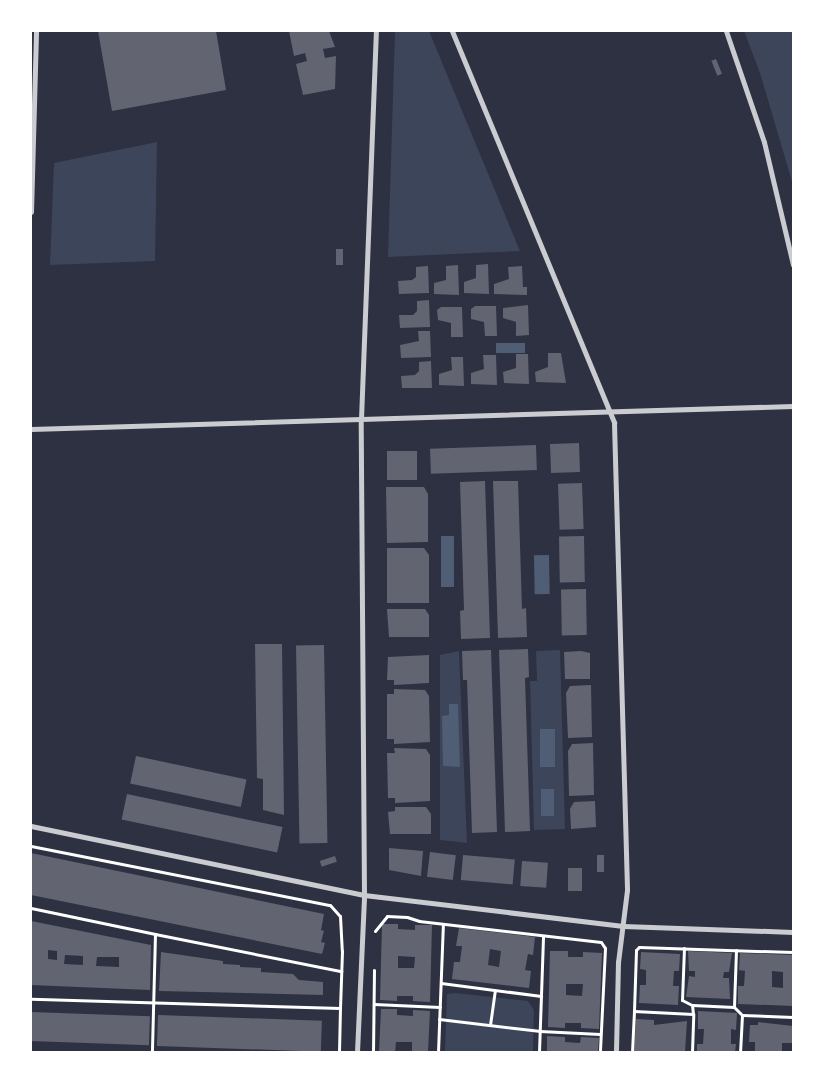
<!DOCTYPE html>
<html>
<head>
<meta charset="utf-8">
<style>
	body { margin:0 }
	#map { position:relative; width:824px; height:1083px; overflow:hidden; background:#2d3142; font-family:"Noto Sans",sans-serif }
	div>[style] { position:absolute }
	.green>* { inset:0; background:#3c4559 }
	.water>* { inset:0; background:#4f5d75; transform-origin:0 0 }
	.building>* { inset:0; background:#626471; transform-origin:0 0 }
	.path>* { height:3px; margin:-1.5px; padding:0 1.5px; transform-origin:1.5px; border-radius:1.5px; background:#fff }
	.minor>* { height:5px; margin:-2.5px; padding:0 2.5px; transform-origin:2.5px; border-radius:2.5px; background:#caccd0 }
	span { translate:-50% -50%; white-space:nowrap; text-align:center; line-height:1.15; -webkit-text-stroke:4px #fff; paint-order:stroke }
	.frame { position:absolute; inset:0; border:32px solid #fff; pointer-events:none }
</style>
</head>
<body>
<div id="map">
	<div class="green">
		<i style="clip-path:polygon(395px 31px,429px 31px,520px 251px,388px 257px)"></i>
		<i style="clip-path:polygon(744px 31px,793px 31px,793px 185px,760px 73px)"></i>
		<i style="clip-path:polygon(157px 142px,155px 261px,50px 265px,54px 163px)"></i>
		<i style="clip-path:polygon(560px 650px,565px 829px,534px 830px,530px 681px,537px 681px,536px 651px)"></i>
		<i style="clip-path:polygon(459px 651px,467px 843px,440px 840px,440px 655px)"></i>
		<i style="clip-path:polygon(455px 993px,528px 1001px,534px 1010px,533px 1052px,445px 1052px,447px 994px)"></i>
	</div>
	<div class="water">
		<i style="left:525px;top:343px;width:10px;height:29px;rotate:90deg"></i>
		<i style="left:441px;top:536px;width:13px;height:51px"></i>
		<i style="left:549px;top:555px;width:39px;height:15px;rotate:89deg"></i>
		<i style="clip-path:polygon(449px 704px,458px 704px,460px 767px,443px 766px,442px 716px,449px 715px)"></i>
		<i style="left:540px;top:729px;width:15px;height:38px"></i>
		<i style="left:541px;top:789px;width:13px;height:27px"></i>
	</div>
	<div class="building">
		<i style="clip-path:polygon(98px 31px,216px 31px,226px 90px,112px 111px)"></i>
		<i style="clip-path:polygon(289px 31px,329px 31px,335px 47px,323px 49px,325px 58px,336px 56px,335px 89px,303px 95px,296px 64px,307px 61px,305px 53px,294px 56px)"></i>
		<i style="left:716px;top:59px;width:16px;height:5px;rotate:68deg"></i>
		<i style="left:336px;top:249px;width:7px;height:16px"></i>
		<i style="clip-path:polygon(488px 264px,489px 294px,464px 293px,464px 282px,476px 278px,476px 265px)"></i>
		<i style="clip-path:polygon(458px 265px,459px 295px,434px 294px,434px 283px,446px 280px,446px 266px)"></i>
		<i style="clip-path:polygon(428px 266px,429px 293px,399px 294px,398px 281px,412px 280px,416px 277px,416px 267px)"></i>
		<i style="clip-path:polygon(522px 266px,523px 287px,527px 287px,527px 295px,494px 294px,494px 284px,509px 279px,508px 267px)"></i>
		<i style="clip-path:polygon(429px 300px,430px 327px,400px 328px,399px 315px,413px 315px,417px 311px,417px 301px)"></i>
		<i style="clip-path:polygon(528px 305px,529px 335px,516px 336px,516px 322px,503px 318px,503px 308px)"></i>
		<i style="clip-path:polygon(475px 306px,496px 306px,497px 336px,485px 336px,484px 322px,471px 319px,471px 309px)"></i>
		<i style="clip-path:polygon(441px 307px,462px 307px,463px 337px,451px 337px,451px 323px,438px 320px,437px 310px)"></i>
		<i style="clip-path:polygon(418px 331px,430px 331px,431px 357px,401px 358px,400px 345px,419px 341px)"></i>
		<i style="clip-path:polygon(548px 353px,561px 353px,566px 383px,536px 382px,535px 372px,548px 367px)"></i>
		<i style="clip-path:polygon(516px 354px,528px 354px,529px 384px,504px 383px,503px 372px,516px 368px)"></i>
		<i style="clip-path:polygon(483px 355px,496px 355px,497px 385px,471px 384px,471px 373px,484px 369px)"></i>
		<i style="clip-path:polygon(451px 357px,463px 357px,464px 386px,439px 385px,439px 374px,452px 370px)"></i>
		<i style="clip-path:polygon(431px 361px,432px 388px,402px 388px,401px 376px,415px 375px,419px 371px,419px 362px)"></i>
		<i style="left:579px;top:443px;width:29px;height:29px;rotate:88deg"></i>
		<i style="left:536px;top:445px;width:25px;height:106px;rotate:88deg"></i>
		<i style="left:417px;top:451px;width:29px;height:30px;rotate:90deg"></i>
		<i style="clip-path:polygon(485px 481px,490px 638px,461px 639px,460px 611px,464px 610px,460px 482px)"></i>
		<i style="clip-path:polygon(493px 481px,518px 481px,522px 609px,526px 608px,527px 637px,498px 638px)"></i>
		<i style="left:582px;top:483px;width:46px;height:24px;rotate:88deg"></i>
		<i style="clip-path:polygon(386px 487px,424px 487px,428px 494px,428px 542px,387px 543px)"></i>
		<i style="left:584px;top:536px;width:46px;height:25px;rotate:89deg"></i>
		<i style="clip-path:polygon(387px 548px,424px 548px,429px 555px,429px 603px,387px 603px)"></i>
		<i style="left:586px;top:589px;width:46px;height:25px;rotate:89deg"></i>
		<i style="clip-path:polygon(387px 609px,425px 609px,429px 615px,429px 637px,389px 637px)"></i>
		<i style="clip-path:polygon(255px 644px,282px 644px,284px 815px,263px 810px,263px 779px,257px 778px)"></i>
		<i style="left:324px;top:645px;width:198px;height:28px;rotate:89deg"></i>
		<i style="clip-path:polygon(528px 649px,529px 677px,525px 678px,530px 831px,505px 832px,499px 650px)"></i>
		<i style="clip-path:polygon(491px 650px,497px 832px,472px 833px,467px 680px,463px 680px,462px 651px)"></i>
		<i style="clip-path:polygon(581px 651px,590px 653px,590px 679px,565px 679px,564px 652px)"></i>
		<i style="clip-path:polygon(429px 655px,429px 683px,394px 685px,394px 680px,387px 680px,388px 657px)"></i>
		<i style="clip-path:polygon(591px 685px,592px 737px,568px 738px,566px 693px,570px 686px)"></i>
		<i style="clip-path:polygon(394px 689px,425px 690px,429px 696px,430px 742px,394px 744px,394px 739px,387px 739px,387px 694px,394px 694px)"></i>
		<i style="clip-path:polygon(593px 743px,594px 795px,569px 796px,568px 751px,572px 744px)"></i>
		<i style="clip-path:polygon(394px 748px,426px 749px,430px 755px,430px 801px,395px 803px,395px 798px,388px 798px,387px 753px,395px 753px)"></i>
		<i style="left:136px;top:756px;width:113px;height:28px;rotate:12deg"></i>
		<i style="left:127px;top:794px;width:159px;height:26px;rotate:12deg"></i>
		<i style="clip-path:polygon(595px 801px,596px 827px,571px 829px,570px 809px,574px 802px)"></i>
		<i style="clip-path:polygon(395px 807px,426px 807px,431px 814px,431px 834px,390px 834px,388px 812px,395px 811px)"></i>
		<i style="clip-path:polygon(389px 848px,423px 851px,421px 876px,389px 870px)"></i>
		<i style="left:430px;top:852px;width:26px;height:25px;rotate:7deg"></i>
		<i style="clip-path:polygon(31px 853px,324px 914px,321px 930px,324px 931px,321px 942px,325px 943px,322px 954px,31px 895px)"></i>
		<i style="left:463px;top:855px;width:52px;height:25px;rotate:5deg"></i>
		<i style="left:597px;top:855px;width:7px;height:17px"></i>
		<i style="left:335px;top:856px;width:6px;height:16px;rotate:72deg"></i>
		<i style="left:522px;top:861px;width:26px;height:25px;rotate:4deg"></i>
		<i style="left:568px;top:868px;width:14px;height:23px"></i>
		<i style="clip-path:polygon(evenodd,31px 921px,151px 945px,150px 990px,31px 985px,31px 921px,48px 950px,57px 951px,57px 960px,48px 959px,48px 950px,31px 921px,65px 955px,83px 956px,83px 965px,64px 964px,65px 955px,31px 921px,97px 957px,119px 957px,119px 967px,96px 966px,97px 957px)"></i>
		<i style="clip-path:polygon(evenodd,382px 924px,398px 924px,398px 929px,415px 930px,415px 925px,432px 925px,430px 1002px,413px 1001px,413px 996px,397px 996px,397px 1001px,380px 1000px,382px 924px,398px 956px,415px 957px,414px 968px,398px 968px,398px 956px)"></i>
		<i style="clip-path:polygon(evenodd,459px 928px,535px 937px,533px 955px,528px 954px,525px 970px,531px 971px,529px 988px,452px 979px,454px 962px,460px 962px,462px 946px,456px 946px,459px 928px,490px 949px,501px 951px,499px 967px,488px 965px,490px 949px)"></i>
		<i style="clip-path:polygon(evenodd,550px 951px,568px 951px,568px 957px,583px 957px,583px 952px,602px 953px,599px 1029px,581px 1028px,581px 1023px,565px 1023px,565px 1028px,548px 1027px,550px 951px,566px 984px,583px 984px,582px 996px,566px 995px,566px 984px)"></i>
		<i style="clip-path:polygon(688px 951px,732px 953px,729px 972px,724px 972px,723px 978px,729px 978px,730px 999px,686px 997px,689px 976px,695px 977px,695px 971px,689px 971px)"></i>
		<i style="clip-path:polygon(161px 952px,223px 961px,223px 964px,240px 965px,240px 967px,261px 968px,261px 972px,293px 974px,299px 980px,323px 982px,323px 995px,159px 991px)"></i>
		<i style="clip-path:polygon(641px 952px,680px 954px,679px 971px,674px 971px,673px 986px,679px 986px,678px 1005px,639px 1003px,640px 985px,646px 985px,646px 970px,640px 969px)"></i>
		<i style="clip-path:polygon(evenodd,740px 953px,793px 955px,793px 1006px,738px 1004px,738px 986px,744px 986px,745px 971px,739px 970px,740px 953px,772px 971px,783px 972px,783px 988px,772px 987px,772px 971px)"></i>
		<i style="clip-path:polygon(381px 1009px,397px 1009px,397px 1015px,413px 1016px,413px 1010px,430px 1011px,428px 1052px,412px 1052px,412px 1042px,396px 1042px,395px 1052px,379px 1052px)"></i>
		<i style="clip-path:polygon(698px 1011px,737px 1013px,736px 1030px,731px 1029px,731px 1044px,736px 1044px,735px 1052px,697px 1052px,697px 1044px,703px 1044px,704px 1029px,698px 1029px)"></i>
		<i style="left:31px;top:1012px;width:119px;height:29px;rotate:2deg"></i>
		<i style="left:158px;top:1015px;width:164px;height:31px;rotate:2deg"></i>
		<i style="clip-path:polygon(636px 1019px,654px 1020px,654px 1025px,687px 1021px,685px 1052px,634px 1052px)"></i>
		<i style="clip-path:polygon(758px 1022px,793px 1026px,793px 1043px,782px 1043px,782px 1052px,755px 1052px,755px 1042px,749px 1042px,750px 1025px,758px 1025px)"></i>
		<i style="clip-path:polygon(547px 1036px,565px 1037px,565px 1042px,580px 1043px,581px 1037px,599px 1038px,598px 1052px,547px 1052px)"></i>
	</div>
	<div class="path">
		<i style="left:31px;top:846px;width:305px;rotate:11.2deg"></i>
		<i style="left:330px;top:905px;width:15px;rotate:48deg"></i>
		<i style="left:340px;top:916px;width:35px;rotate:87deg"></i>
		<i style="left:342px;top:951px;width:57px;rotate:92deg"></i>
		<i style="left:340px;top:1008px;width:309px;rotate:-178.3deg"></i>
		<i style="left:31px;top:908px;width:127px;rotate:11.8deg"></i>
		<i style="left:155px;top:934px;width:118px;rotate:91.5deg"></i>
		<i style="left:375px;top:931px;width:19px;rotate:-51deg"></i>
		<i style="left:387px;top:916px;width:20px;rotate:3deg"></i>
		<i style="left:407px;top:917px;width:13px;rotate:18deg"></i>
		<i style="left:419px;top:921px;width:183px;rotate:6.6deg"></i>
		<i style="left:601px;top:942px;width:7px;rotate:56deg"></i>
		<i style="left:605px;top:948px;width:104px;rotate:92.8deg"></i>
		<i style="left:155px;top:934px;width:190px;rotate:11.3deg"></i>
		<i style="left:684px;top:948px;width:52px;rotate:92.2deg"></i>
		<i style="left:682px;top:1000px;width:11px;rotate:27deg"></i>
		<i style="left:441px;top:983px;width:101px;rotate:7.4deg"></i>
		<i style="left:374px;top:1004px;width:66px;rotate:2.6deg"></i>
		<i style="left:734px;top:1007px;width:57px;rotate:-88deg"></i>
		<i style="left:634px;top:1011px;width:61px;rotate:-88.1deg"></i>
		<i style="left:636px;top:950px;width:4px;rotate:-45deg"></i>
		<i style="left:639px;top:947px;width:154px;rotate:1.9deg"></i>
		<i style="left:742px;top:1015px;width:51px;rotate:2.2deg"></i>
		<i style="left:439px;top:1019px;width:102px;rotate:6.8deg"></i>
		<i style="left:540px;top:1031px;width:60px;rotate:2.9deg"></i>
		<i style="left:490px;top:1025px;width:35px;rotate:-82deg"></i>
		<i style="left:339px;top:1052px;width:44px;rotate:-88.7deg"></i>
		<i style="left:373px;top:1052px;width:82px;rotate:-89.3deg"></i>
		<i style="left:438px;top:1052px;width:128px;rotate:-87.8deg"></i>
		<i style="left:539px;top:1052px;width:116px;rotate:-88deg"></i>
		<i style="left:632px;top:1052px;width:41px;rotate:-87.2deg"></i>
		<i style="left:634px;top:1011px;width:59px;rotate:2.9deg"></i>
		<i style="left:693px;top:1014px;width:9px;rotate:-96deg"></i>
		<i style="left:692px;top:1005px;width:42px;rotate:2.7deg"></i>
		<i style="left:734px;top:1007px;width:11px;rotate:45deg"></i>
		<i style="left:742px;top:1015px;width:37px;rotate:93deg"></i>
		<i style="left:692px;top:1052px;width:38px;rotate:-88deg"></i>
	</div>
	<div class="minor">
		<i style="left:452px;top:31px;width:424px;rotate:67.5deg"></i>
		<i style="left:614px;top:423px;width:467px;rotate:88.4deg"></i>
		<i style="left:627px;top:890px;width:73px;rotate:97.1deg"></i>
		<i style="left:618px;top:962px;width:90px;rotate:91.3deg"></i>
		<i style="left:726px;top:31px;width:117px;rotate:71.1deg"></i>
		<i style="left:764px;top:142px;width:126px;rotate:76.7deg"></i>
		<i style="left:31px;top:212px;width:181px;rotate:-88.4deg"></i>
		<i style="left:31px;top:429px;width:762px;rotate:-1.73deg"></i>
		<i style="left:31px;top:826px;width:340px;rotate:11.7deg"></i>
		<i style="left:364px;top:895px;width:261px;rotate:6.8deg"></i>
		<i style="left:623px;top:926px;width:170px;rotate:2deg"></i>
		<i style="left:357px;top:1052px;width:157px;rotate:-87.4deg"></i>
		<i style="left:364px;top:895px;width:476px;rotate:-90.4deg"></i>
		<i style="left:361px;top:419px;width:388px;rotate:-87.8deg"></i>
	</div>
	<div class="frame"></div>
</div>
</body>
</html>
